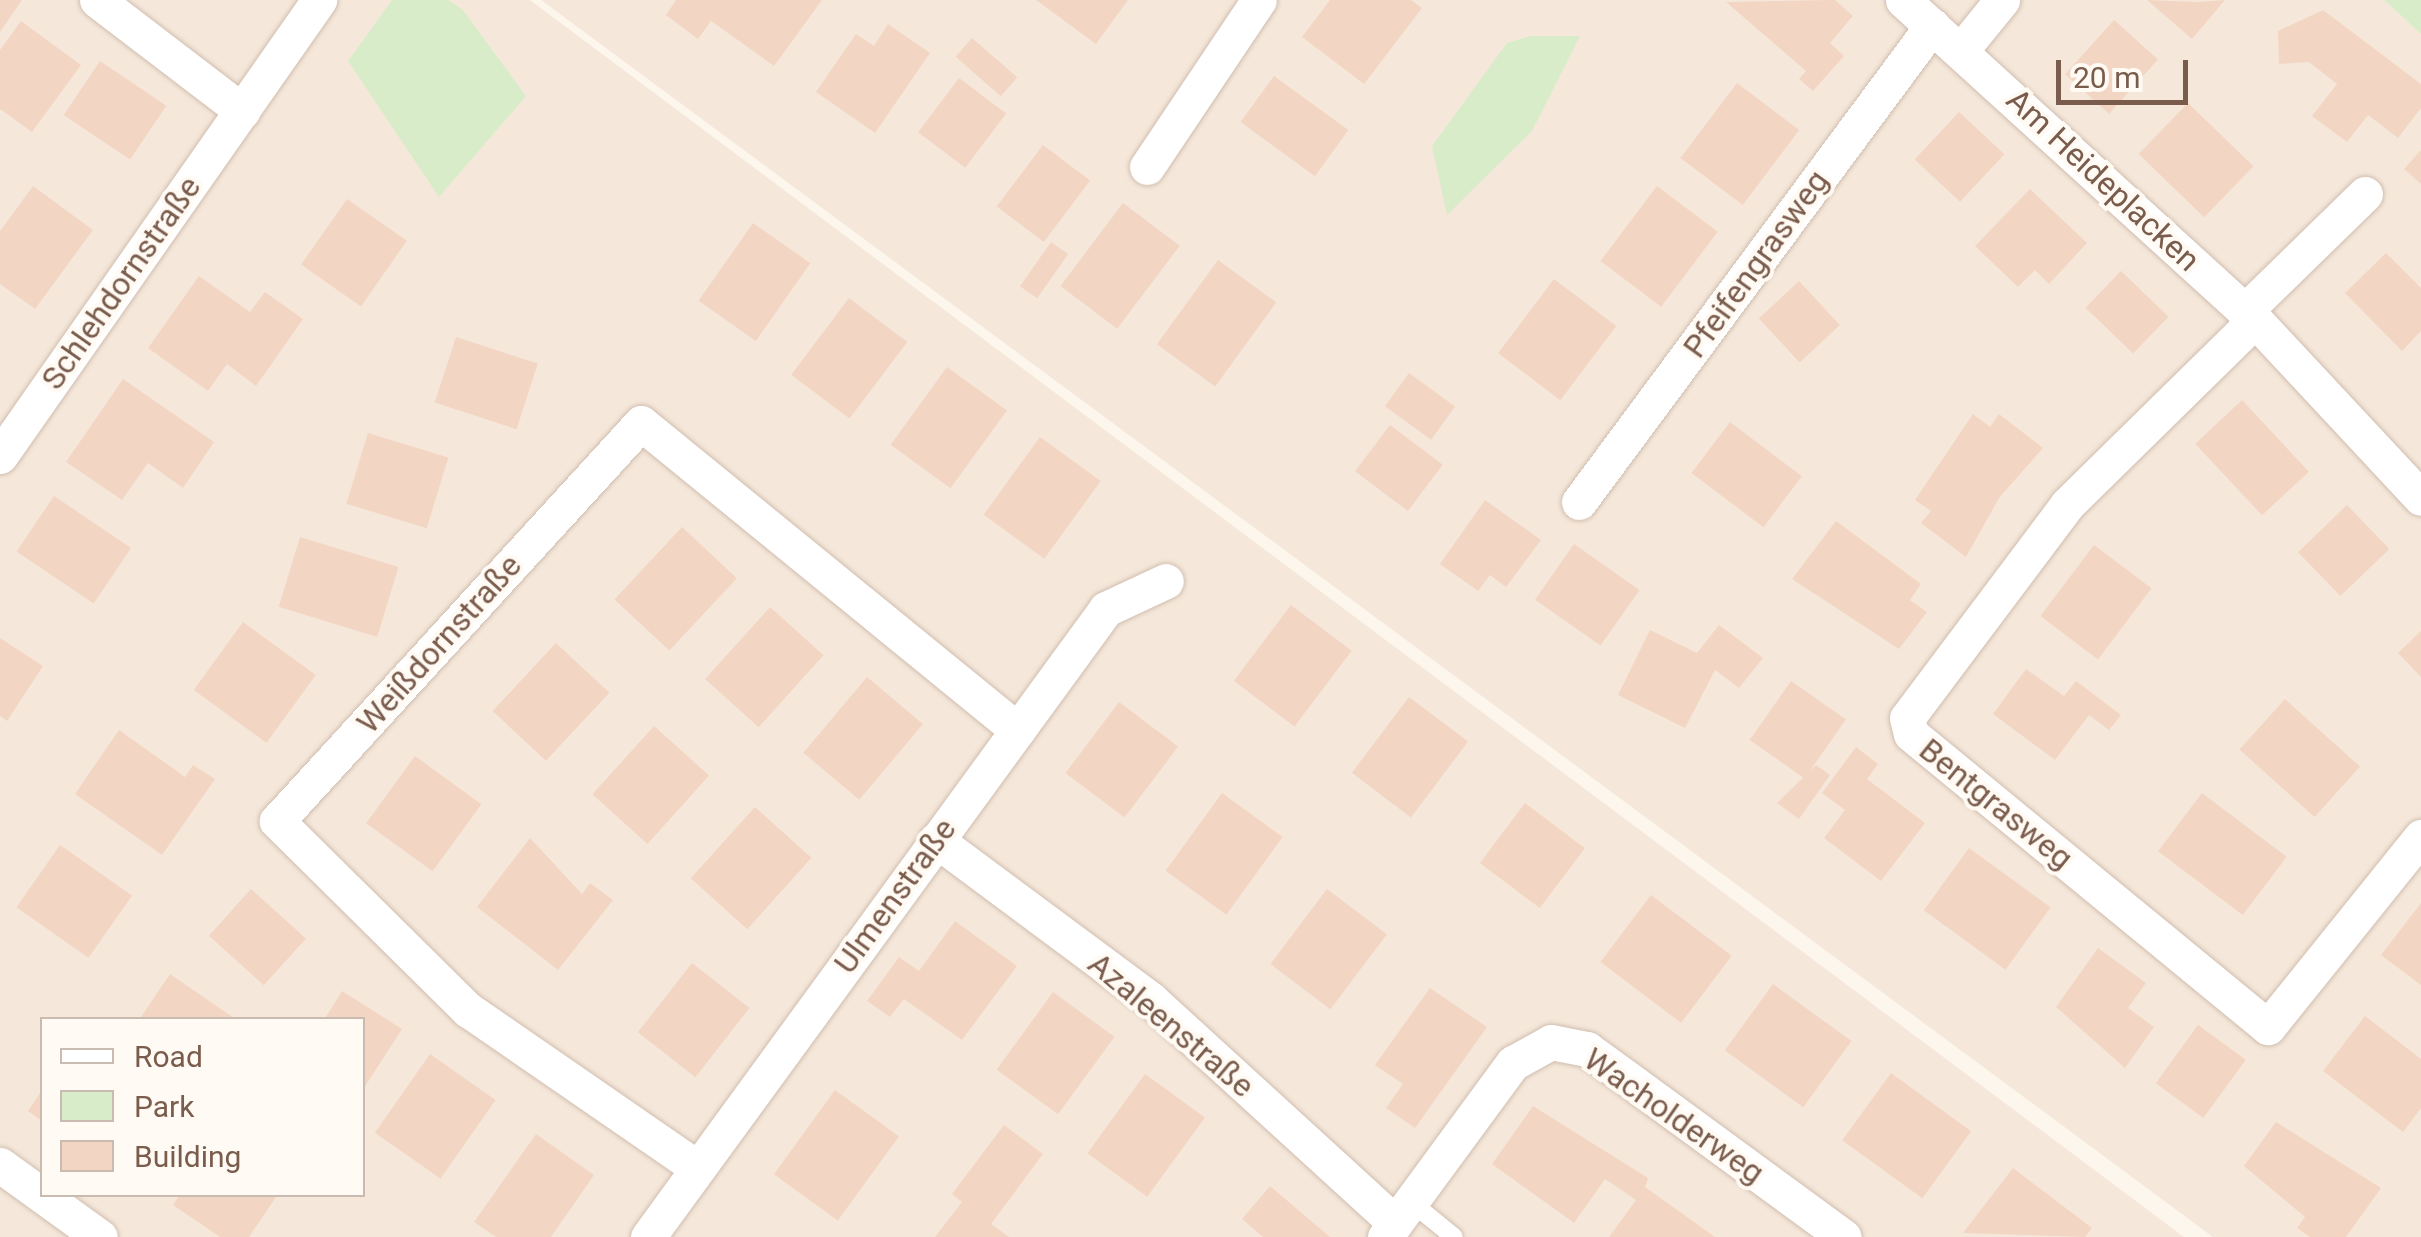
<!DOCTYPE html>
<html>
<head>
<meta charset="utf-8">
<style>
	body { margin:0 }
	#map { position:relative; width:2421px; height:1237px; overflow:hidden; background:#fdf6ec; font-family:Roboto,sans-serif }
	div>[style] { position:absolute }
	.residential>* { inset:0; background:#f5e8da }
	.green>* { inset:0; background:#d8ecc9 }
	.building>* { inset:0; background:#f3d5c3; transform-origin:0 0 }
	.roads { filter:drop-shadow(0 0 2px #d1beb0) drop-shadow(0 0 2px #d1beb0) }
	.service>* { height:18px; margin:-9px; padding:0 9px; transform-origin:9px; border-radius:9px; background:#fff }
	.minor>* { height:35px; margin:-17.5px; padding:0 17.5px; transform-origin:17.5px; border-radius:17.5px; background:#fff }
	span { translate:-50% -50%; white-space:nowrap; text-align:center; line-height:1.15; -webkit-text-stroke:8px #fffaf3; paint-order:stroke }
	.street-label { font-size:32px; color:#7a5c4d }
	.legend { position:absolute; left:40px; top:1017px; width:325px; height:180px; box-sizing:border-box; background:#fffaf3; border:2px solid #cabbb1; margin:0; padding:12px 18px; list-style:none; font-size:30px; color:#7a5c4d }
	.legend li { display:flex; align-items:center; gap:20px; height:50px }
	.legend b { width:50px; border:2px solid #cabbb1 }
	.scale { position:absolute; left:2056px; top:60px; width:132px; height:45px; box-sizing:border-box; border:5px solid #7a5c4d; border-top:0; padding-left:12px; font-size:30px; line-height:35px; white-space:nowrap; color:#7a5c4d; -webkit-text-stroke:8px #fffaf3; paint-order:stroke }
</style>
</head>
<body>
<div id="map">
	<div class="residential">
		<i style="clip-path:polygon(evenodd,0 0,530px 0,2184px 1237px,0 1237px,0 0,42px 1020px,362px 1020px,362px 1194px,42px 1194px,42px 1020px)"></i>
		<i style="clip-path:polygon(541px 0,2384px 0,2421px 34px,2421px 1237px,2213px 1237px)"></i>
	</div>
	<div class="green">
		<i style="clip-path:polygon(392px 0,448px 0,463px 10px,526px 96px,439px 197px,348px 61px)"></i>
		<i style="clip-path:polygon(2384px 0,2421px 0,2421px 34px)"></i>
		<i style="clip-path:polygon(1530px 36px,1580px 36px,1532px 131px,1447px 215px,1432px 146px,1507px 43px)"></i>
	</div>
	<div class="building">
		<i style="clip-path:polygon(0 0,22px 0,0 32px)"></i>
		<i style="clip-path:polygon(676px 0,822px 0,774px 66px,711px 21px,698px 39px,666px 15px)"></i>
		<i style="clip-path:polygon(1036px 0,1128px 0,1096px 44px)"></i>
		<i style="clip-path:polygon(1330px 0,1411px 0,1422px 8px,1364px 84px,1302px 37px)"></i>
		<i style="clip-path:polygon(1835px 0,1853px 16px,1830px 43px,1844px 56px,1813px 91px,1799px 79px,1806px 71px,1726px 2px)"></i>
		<i style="clip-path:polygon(2147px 0,2198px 2px,2225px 0,2192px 39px)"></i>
		<i style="clip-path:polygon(2323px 10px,2421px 84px,2421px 108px,2398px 138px,2368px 115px,2347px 142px,2312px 116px,2337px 84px,2309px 62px,2279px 64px,2278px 31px)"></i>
		<i style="left:2114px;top:20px;width:59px;height:73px;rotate:42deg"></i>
		<i style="clip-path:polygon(21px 21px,81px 65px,32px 132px,0 109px,0 50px)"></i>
		<i style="clip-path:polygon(888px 24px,930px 53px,875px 133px,816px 92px,856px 34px,874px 46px)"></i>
		<i style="left:972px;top:38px;width:60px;height:25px;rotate:41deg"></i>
		<i style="left:100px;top:61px;width:80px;height:65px;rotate:34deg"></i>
		<i style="left:1274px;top:76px;width:92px;height:57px;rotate:36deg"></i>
		<i style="left:959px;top:78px;width:59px;height:68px;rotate:37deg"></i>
		<i style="left:1737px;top:83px;width:78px;height:94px;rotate:37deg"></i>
		<i style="left:2188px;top:103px;width:91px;height:71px;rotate:44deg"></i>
		<i style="left:1959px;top:112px;width:62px;height:65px;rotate:43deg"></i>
		<i style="left:1043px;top:145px;width:59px;height:77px;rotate:37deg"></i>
		<i style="clip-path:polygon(2421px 150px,2421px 184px,2404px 169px)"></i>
		<i style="clip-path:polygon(33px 186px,93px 230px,35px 309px,0 284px,0 231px)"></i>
		<i style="left:1657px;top:186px;width:76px;height:94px;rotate:37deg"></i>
		<i style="clip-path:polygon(2030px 189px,2087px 243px,2049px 284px,2035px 270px,2018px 287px,1975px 246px)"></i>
		<i style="left:347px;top:199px;width:73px;height:80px;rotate:35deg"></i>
		<i style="left:1123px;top:203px;width:71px;height:104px;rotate:37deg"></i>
		<i style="left:753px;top:223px;width:70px;height:95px;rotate:35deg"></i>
		<i style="left:1051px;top:242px;width:21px;height:54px;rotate:35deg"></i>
		<i style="clip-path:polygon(2386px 253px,2421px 288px,2421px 331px,2402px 351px,2345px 293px)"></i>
		<i style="left:1218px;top:260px;width:72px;height:104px;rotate:36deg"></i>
		<i style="left:2121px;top:271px;width:66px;height:51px;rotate:44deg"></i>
		<i style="clip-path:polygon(199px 276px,250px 312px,265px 292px,303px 319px,256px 386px,227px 364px,208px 391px,148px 348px)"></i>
		<i style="left:1554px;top:279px;width:78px;height:93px;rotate:37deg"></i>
		<i style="left:1799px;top:281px;width:60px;height:55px;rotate:47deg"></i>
		<i style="left:849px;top:298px;width:73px;height:96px;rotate:37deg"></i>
		<i style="left:456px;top:337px;width:86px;height:69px;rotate:18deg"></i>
		<i style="left:947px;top:367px;width:74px;height:96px;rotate:36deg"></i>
		<i style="left:1409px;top:373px;width:57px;height:41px;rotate:36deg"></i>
		<i style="clip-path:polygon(123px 379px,214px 442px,183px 488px,148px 463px,122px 500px,66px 462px)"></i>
		<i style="left:2242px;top:400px;width:98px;height:64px;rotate:47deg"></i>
		<i style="clip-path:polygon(1973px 414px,1990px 427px,1999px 414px,2043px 448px,1999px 498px,1966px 557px,1921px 523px,1931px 511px,1915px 500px)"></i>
		<i style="left:1730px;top:422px;width:90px;height:64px;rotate:37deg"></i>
		<i style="left:1390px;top:425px;width:66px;height:58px;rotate:37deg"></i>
		<i style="left:368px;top:433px;width:84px;height:74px;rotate:17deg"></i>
		<i style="left:1040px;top:437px;width:75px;height:96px;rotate:36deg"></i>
		<i style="left:54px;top:496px;width:93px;height:67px;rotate:34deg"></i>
		<i style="clip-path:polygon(1485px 500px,1541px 540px,1506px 587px,1490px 575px,1478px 591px,1440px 564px)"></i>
		<i style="left:2347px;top:505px;width:61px;height:68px;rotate:46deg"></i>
		<i style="clip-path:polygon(1836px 521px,1921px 584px,1910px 600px,1927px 612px,1899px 649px,1792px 579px)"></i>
		<i style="left:682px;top:527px;width:75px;height:99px;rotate:43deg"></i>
		<i style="left:300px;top:537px;width:103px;height:73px;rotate:17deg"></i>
		<i style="left:1574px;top:544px;width:80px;height:68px;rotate:35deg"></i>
		<i style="left:2094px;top:545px;width:72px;height:89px;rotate:37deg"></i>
		<i style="left:1291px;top:605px;width:76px;height:95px;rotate:37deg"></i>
		<i style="left:770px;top:607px;width:72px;height:97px;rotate:42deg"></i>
		<i style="left:243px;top:622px;width:90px;height:84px;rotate:36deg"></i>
		<i style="clip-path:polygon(1719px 625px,1763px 658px,1739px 688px,1715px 670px,1685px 728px,1618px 695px,1650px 630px,1697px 653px)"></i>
		<i style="clip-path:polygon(2421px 631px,2421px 677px,2398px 653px)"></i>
		<i style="clip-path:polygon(0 638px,43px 666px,7px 721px,0 716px)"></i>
		<i style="left:556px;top:643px;width:73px;height:93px;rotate:43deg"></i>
		<i style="clip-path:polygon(2026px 669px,2064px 696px,2076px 681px,2121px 715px,2109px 730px,2089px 715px,2055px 760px,1993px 714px)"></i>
		<i style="left:867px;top:677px;width:73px;height:99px;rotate:40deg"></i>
		<i style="left:1791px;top:681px;width:67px;height:72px;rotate:35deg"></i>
		<i style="left:1409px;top:697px;width:74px;height:95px;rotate:37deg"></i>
		<i style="left:2285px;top:699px;width:101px;height:68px;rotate:42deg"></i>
		<i style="left:1119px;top:702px;width:74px;height:89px;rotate:37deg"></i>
		<i style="left:654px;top:726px;width:74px;height:92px;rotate:42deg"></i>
		<i style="clip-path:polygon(119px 730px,185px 777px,193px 765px,215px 779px,162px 855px,75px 794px)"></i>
		<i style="clip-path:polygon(1856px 747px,1878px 764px,1867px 779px,1925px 823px,1881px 881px,1824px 838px,1845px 810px,1822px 793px)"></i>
		<i style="left:415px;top:756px;width:82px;height:83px;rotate:36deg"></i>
		<i style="clip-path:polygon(1816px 765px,1830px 775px,1799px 819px,1777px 803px)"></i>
		<i style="left:1222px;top:793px;width:75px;height:96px;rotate:36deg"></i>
		<i style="left:2202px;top:793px;width:106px;height:73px;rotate:37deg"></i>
		<i style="left:1525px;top:803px;width:75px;height:75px;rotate:37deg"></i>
		<i style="left:755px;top:807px;width:76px;height:96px;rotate:42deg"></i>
		<i style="clip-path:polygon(530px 838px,582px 894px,590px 883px,613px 900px,558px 970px,477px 907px)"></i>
		<i style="left:60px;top:845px;width:88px;height:76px;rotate:35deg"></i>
		<i style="left:1969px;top:848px;width:101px;height:77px;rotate:36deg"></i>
		<i style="left:251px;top:889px;width:74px;height:63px;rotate:42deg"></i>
		<i style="left:1327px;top:889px;width:75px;height:94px;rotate:37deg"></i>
		<i style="left:1651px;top:895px;width:101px;height:84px;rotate:37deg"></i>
		<i style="clip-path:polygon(2421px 903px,2421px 985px,2381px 955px)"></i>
		<i style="clip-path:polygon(955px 921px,1017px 966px,962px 1040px,904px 999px,890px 1017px,867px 1001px,899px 957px,919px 971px)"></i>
		<i style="clip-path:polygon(2098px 948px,2146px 983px,2128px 1008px,2154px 1027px,2125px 1068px,2056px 1007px)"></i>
		<i style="left:692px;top:963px;width:73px;height:88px;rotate:38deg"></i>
		<i style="clip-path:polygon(170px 974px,237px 1020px,139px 1020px)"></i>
		<i style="left:1773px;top:984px;width:97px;height:82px;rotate:36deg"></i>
		<i style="clip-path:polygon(1430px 988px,1487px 1027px,1415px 1128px,1386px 1108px,1403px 1084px,1375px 1065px)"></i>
		<i style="clip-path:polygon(342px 991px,402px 1029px,362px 1091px,362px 1020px,324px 1020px)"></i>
		<i style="left:1053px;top:992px;width:76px;height:96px;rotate:36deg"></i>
		<i style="clip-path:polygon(2365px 1016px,2421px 1059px,2421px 1108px,2403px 1132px,2323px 1071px)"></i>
		<i style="left:2198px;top:1025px;width:59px;height:72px;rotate:36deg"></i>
		<i style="left:430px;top:1054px;width:80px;height:96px;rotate:35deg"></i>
		<i style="left:1891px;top:1073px;width:99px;height:83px;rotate:36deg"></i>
		<i style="left:1145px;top:1074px;width:74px;height:98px;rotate:36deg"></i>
		<i style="clip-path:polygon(42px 1090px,42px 1121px,28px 1111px)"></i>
		<i style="left:835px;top:1090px;width:79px;height:104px;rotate:36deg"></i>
		<i style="clip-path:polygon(1533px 1106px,1648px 1178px,1645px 1187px,1715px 1237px,1609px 1237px,1636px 1200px,1605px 1179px,1574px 1223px,1492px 1164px)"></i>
		<i style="clip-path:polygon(2276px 1122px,2381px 1188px,2346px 1237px,2310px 1237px,2297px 1228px,2305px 1217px,2244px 1166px)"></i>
		<i style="clip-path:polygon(1004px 1125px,1043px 1154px,991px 1224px,1009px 1237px,935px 1237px,962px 1202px,952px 1194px)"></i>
		<i style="clip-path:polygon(536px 1134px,594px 1175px,551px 1237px,496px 1237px,474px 1222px)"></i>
		<i style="clip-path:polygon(2013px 1168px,2092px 1228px,2085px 1237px,1963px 1233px)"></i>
		<i style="clip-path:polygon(1270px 1186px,1330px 1237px,1263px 1237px,1242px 1219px)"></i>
		<i style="clip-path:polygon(180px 1194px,278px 1194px,249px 1237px,220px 1237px,173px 1205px)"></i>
	</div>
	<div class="roads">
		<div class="service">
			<i style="left:1411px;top:1202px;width:55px;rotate:39.1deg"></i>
		</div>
		<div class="minor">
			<i style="left:97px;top:0;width:183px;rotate:37.4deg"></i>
			<i style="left:1903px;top:0;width:476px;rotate:42.3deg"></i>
			<i style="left:2255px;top:320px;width:243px;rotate:47deg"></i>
			<i style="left:1963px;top:48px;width:62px;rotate:-50.9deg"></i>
			<i style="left:1147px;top:167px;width:201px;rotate:-56.2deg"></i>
			<i style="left:2244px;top:312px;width:169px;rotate:-44.3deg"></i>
			<i style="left:2255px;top:320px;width:264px;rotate:135.5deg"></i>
			<i style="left:2067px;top:505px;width:266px;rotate:126.9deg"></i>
			<i style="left:1907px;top:718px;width:16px;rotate:76deg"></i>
			<i style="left:1911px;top:734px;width:462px;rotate:39.4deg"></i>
			<i style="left:2268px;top:1027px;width:244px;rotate:-51.2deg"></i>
			<i style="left:0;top:456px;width:557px;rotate:-55.02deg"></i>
			<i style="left:1579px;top:502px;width:593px;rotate:-53.44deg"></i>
			<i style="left:936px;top:840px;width:267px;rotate:36.6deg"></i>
			<i style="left:1150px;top:999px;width:332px;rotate:42.4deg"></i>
			<i style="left:0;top:1165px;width:123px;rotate:35.8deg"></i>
			<i style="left:696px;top:1167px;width:277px;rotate:-145.4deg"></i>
			<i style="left:468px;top:1010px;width:269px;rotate:-135.3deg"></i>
			<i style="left:277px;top:821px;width:539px;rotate:-47.55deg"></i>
			<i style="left:641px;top:423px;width:486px;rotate:39.2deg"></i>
			<i style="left:648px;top:1237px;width:777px;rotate:-53.9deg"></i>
			<i style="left:1106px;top:609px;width:66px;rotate:-25deg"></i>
			<i style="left:1385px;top:1237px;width:216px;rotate:-53.7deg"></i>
			<i style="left:1513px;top:1063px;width:43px;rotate:-28.9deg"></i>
			<i style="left:1551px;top:1042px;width:37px;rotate:11deg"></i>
			<i style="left:1587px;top:1049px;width:318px;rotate:36.2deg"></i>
		</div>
	</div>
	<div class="street-label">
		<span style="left:2103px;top:180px;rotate:43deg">Am Heideplacken</span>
		<span style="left:1756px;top:264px;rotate:-54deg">Pfeifengrasweg</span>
		<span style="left:121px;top:283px;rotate:-55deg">Schlehdornstraße</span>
		<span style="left:439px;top:644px;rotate:-48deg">Weißdornstraße</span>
		<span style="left:1996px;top:804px;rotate:39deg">Bentgrasweg</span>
		<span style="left:895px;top:896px;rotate:-54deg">Ulmenstraße</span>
		<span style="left:1171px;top:1025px;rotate:40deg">Azaleenstraße</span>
		<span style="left:1674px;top:1116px;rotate:35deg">Wacholderweg</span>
	</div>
	<ul class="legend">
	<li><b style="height:12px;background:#fff"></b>Road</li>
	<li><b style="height:28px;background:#d8ecc9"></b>Park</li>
	<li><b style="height:28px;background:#f3d5c3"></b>Building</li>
	</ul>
	<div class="scale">20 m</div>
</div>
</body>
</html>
